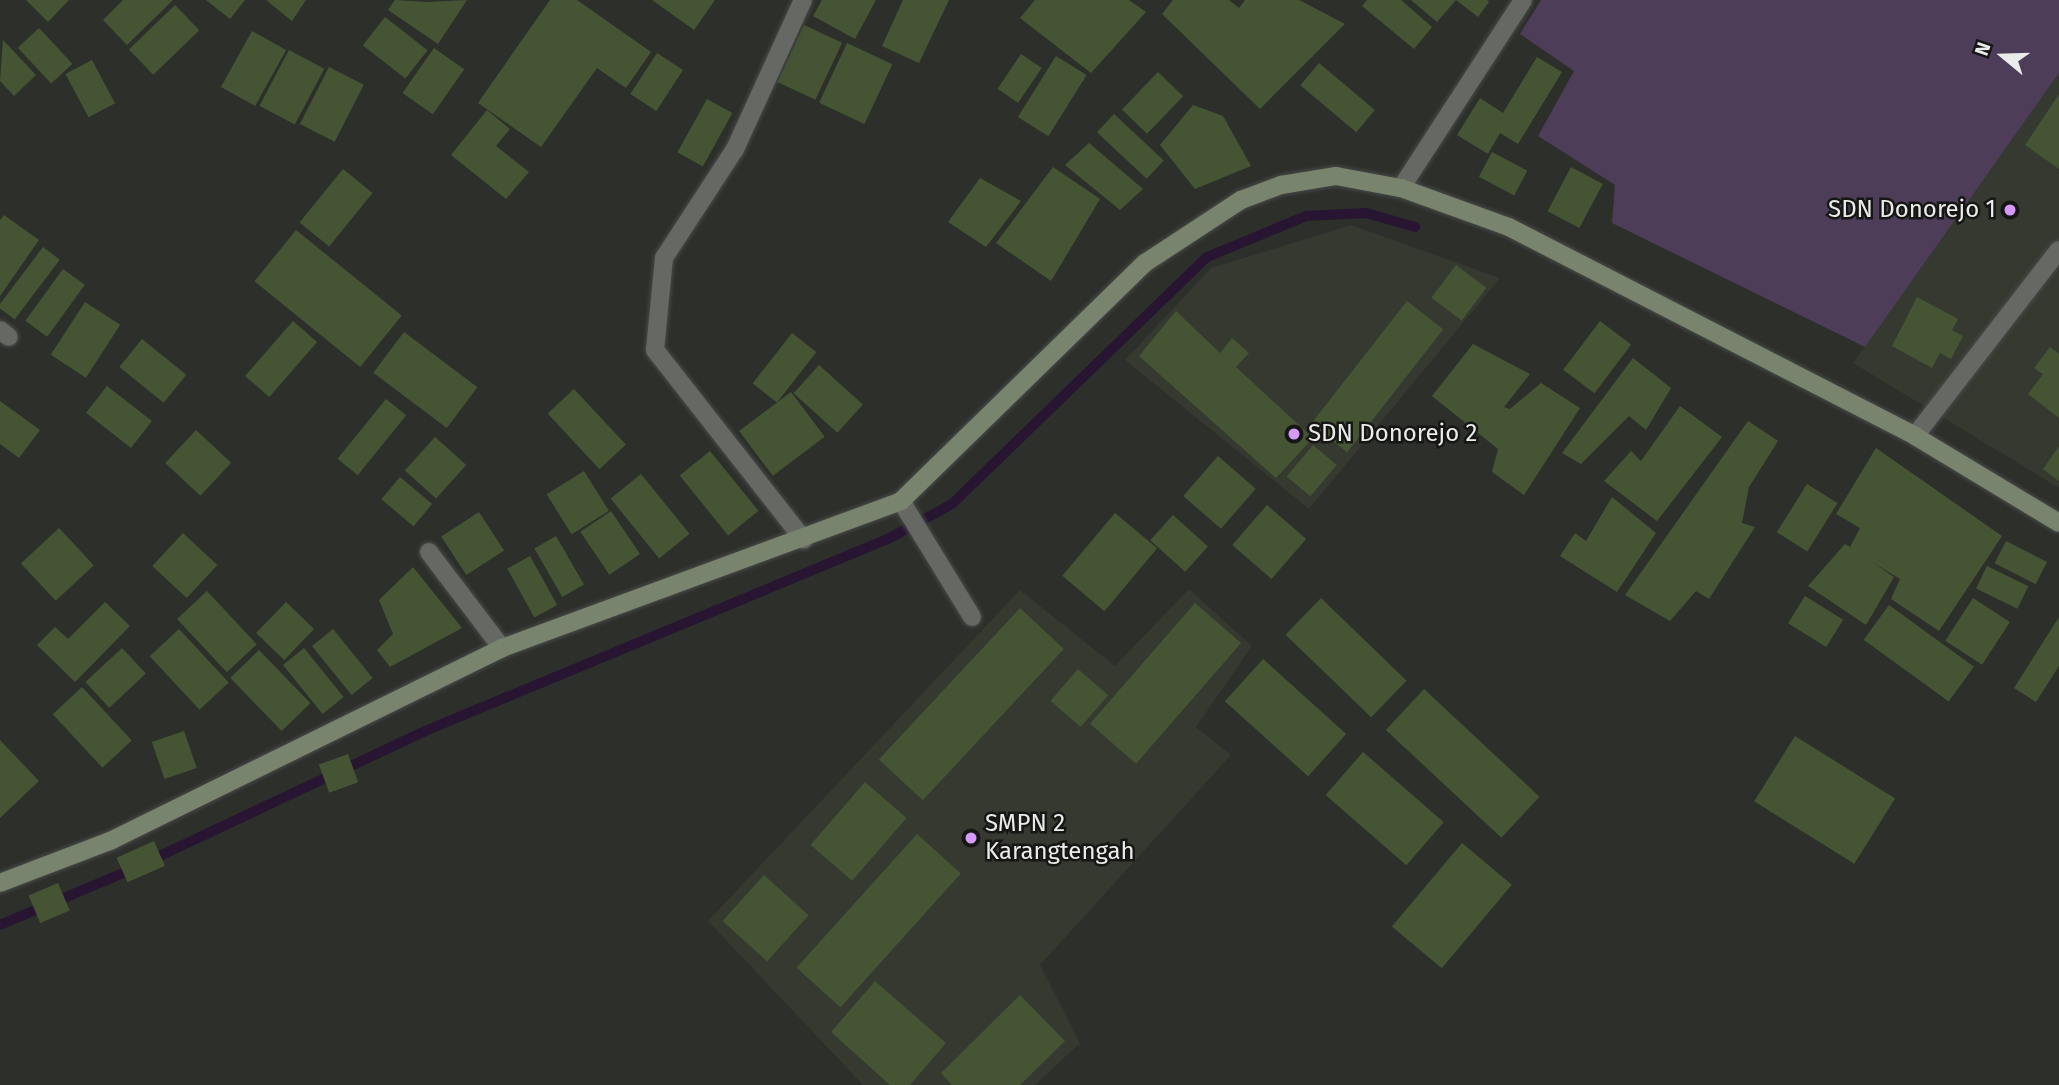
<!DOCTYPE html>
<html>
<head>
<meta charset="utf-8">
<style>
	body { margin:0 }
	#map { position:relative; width:2059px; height:1085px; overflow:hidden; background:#2d2f2b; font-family:"Fira Sans",sans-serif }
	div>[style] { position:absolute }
	.built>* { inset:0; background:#353930 }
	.green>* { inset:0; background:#4d3d58 }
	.stream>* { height:10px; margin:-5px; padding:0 5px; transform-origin:5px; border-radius:5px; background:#271531 }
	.building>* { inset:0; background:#455533; transform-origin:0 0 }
	.roads { filter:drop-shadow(0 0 2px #484a47) drop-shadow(0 0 2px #484a47) }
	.lane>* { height:18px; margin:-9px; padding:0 9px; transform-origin:9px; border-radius:9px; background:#666864 }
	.street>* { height:18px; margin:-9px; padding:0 9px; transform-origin:9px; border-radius:9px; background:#666864 }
	.secondary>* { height:18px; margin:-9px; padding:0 9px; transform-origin:9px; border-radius:9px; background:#79846e }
	.dots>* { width:19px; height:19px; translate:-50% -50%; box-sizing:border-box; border:4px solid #161615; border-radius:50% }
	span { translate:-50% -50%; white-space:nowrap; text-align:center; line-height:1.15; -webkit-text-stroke:5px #161615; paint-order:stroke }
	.poi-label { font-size:24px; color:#eaece9 }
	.right { translate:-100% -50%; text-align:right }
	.left { translate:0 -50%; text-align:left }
	.north { position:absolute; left:1968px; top:21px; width:70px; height:70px; -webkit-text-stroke:5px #161615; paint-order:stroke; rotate:289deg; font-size:19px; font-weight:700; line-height:28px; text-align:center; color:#eaece9 }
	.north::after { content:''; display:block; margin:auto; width:24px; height:32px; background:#eaece9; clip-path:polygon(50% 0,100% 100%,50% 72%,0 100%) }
</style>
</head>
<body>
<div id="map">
	<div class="built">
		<i style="clip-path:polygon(2059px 73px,2059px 488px,1853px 363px)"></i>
		<i style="clip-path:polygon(1351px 225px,1500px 278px,1309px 509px,1125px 360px,1211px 268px)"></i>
		<i style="clip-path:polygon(1189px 589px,1252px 646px,1196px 727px,1231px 755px,1040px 965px,1080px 1043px,1035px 1085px,863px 1085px,708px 921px,1020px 590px,1115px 666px)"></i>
	</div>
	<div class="green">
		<i style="clip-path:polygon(1541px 0,2059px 0,2059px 73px,1865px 347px,1612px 223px,1615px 185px,1538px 136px,1574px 71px,1520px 34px)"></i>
	</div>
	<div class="stream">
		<i style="left:149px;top:861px;width:305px;rotate:-25.2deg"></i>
		<i style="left:425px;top:731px;width:503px;rotate:-22.54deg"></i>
		<i style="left:890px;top:538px;width:71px;rotate:-28.7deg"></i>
		<i style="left:952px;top:504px;width:355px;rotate:-44.1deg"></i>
		<i style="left:1207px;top:257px;width:107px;rotate:-22.5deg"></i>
		<i style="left:1306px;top:216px;width:60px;rotate:-2.9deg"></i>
		<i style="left:1366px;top:213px;width:51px;rotate:15.9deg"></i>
		<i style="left:0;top:925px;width:147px;rotate:-22.9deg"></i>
	</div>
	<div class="building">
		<i style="clip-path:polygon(26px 0,69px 0,48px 22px)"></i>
		<i style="clip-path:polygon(123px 0,173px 0,127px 45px,103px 20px)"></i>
		<i style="clip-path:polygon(206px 0,245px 0,230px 19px)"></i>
		<i style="clip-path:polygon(266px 0,306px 0,292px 21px)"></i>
		<i style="clip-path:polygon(395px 0,427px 2px,467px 0,438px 44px,388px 10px)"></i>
		<i style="clip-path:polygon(550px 0,577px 0,651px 52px,626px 88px,597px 68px,541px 147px,478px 103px)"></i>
		<i style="clip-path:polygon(652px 0,715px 0,694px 30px)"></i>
		<i style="clip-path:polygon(822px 0,876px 0,855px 39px,813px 16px)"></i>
		<i style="clip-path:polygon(903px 0,949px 0,919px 63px,882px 46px)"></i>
		<i style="clip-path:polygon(1035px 0,1129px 0,1146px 12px,1091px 73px,1020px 18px)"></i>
		<i style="clip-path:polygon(1173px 0,1229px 0,1239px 8px,1245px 0,1299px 0,1345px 24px,1260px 109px,1162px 14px)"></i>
		<i style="clip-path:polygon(1367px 0,1401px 0,1432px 27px,1414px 49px,1362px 6px)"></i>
		<i style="clip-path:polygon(1411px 0,1487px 0,1489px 2px,1478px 17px,1456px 0,1437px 22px)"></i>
		<i style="left:175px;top:5px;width:35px;height:64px;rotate:46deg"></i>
		<i style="left:385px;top:17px;width:54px;height:36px;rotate:38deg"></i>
		<i style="left:804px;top:25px;width:42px;height:63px;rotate:25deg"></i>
		<i style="left:39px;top:28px;width:49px;height:29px;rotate:47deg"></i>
		<i style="left:252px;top:31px;width:39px;height:64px;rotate:29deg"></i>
		<i style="clip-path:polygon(3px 40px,36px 75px,14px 96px,0 81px)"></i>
		<i style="left:847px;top:43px;width:50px;height:66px;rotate:25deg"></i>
		<i style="left:434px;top:48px;width:37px;height:55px;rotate:35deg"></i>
		<i style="left:289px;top:50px;width:40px;height:63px;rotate:28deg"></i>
		<i style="left:657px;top:53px;width:31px;height:49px;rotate:33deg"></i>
		<i style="left:1021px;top:54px;width:25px;height:42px;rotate:34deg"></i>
		<i style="left:1056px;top:56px;width:36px;height:72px;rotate:32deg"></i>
		<i style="clip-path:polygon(1537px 57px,1562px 72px,1518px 144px,1500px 133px,1488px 154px,1457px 135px,1480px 98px,1503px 113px)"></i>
		<i style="left:92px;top:60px;width:49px;height:30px;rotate:62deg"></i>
		<i style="left:1319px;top:63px;width:73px;height:29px;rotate:40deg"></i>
		<i style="left:329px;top:67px;width:39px;height:64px;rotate:27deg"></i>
		<i style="left:1158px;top:72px;width:35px;height:52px;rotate:44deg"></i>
		<i style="clip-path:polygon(2059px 94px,2059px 169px,2025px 145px)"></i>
		<i style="left:707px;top:99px;width:29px;height:61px;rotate:29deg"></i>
		<i style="clip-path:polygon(1193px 105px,1223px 116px,1251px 166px,1195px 189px,1160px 145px)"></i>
		<i style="clip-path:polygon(487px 110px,510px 129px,496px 146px,529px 172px,506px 199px,451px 155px)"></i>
		<i style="left:1114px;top:114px;width:68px;height:25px;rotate:43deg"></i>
		<i style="clip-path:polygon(1089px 143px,1143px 189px,1120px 210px,1065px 165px)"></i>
		<i style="left:1492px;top:152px;width:40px;height:28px;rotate:28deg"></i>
		<i style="clip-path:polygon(1053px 167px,1100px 199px,1051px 281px,996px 243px)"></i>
		<i style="left:1571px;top:167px;width:36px;height:50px;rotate:28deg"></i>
		<i style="left:343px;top:169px;width:38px;height:69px;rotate:39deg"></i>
		<i style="clip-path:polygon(980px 178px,1021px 201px,986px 247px,948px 222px)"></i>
		<i style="clip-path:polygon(4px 215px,39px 240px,0 296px,0 220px)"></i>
		<i style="left:296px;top:230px;width:136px;height:66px;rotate:39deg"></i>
		<i style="left:43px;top:247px;width:21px;height:75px;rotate:37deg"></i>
		<i style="left:1456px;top:265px;width:38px;height:41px;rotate:37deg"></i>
		<i style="left:63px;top:269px;width:27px;height:64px;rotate:36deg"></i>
		<i style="clip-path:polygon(1917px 297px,1958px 319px,1952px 330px,1963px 336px,1951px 359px,1940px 353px,1932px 368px,1892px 346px)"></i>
		<i style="left:1407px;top:301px;width:46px;height:156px;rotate:38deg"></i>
		<i style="left:85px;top:302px;width:42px;height:63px;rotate:33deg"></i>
		<i style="clip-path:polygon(1176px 311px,1220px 353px,1232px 338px,1249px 353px,1236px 367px,1313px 438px,1276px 478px,1139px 356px)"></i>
		<i style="left:293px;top:321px;width:32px;height:73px;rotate:41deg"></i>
		<i style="left:1600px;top:321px;width:39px;height:61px;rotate:37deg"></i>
		<i style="left:404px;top:332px;width:92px;height:51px;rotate:37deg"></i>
		<i style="left:792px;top:333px;width:31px;height:64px;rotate:38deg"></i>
		<i style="left:142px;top:339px;width:57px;height:36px;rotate:39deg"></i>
		<i style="clip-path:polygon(1473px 344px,1530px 374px,1504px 407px,1510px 409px,1541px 383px,1580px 408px,1524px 495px,1492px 472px,1498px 449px,1432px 396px)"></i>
		<i style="clip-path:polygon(2050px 347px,2059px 354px,2059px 418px,2028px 394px,2043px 374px,2034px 368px)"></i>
		<i style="clip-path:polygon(1633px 358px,1671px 388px,1646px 430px,1629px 416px,1581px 464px,1562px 453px)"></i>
		<i style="left:819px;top:365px;width:59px;height:38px;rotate:42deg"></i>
		<i style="left:107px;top:386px;width:57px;height:34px;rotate:38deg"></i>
		<i style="left:574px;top:389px;width:76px;height:36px;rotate:47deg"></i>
		<i style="left:791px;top:392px;width:56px;height:65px;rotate:53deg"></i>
		<i style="left:386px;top:399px;width:26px;height:77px;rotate:39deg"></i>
		<i style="clip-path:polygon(0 401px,40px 430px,19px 458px,0 444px)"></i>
		<i style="clip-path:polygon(1680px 406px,1722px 437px,1657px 521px,1604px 481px,1631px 451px,1641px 461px)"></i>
		<i style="clip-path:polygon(1748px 421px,1778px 441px,1749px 487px,1742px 523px,1755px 527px,1709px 599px,1696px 591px,1670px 621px,1625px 595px)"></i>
		<i style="left:196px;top:430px;width:48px;height:45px;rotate:43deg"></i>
		<i style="left:435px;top:437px;width:42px;height:45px;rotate:42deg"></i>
		<i style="left:1313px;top:445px;width:31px;height:41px;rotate:40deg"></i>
		<i style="clip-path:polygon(2059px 446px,2059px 481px,2043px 469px)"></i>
		<i style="clip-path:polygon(1876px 448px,2002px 536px,1939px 631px,1891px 599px,1900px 579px,1872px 562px,1894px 577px,1866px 625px,1808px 586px,1845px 544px,1850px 547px,1860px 528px,1836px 514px)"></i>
		<i style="left:710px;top:451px;width:77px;height:39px;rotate:51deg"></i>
		<i style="left:1218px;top:456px;width:50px;height:53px;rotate:41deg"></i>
		<i style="left:584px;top:471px;width:47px;height:44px;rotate:58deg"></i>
		<i style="left:641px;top:474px;width:77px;height:39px;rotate:51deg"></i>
		<i style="left:400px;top:477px;width:42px;height:29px;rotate:40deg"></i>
		<i style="left:1807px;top:484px;width:36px;height:57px;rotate:32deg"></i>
		<i style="clip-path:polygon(1612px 497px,1656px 533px,1617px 592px,1560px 556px,1575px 533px,1586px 541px)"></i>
		<i style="left:1267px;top:505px;width:52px;height:53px;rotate:41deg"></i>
		<i style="left:611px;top:511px;width:52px;height:37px;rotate:56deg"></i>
		<i style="left:479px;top:512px;width:46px;height:45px;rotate:57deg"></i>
		<i style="left:1115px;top:513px;width:55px;height:82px;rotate:40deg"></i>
		<i style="left:1173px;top:515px;width:47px;height:34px;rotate:42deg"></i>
		<i style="left:59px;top:528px;width:51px;height:52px;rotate:47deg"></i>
		<i style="left:183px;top:533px;width:47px;height:45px;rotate:43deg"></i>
		<i style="left:556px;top:536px;width:56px;height:25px;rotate:60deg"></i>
		<i style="left:2006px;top:541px;width:46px;height:25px;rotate:27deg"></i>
		<i style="left:530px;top:556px;width:56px;height:26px;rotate:61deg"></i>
		<i style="left:1987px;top:566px;width:46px;height:25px;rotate:26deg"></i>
		<i style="clip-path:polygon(413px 567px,462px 628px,390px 667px,377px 650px,393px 634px,379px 600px)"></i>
		<i style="left:207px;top:591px;width:73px;height:41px;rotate:47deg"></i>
		<i style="left:1805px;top:596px;width:45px;height:32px;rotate:32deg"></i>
		<i style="left:1321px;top:598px;width:119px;height:51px;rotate:44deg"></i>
		<i style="left:1973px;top:598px;width:44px;height:51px;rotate:33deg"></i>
		<i style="clip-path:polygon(105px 602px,130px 626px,75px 682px,37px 645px,55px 627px,68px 639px)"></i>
		<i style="left:286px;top:602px;width:39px;height:43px;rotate:44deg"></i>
		<i style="left:1195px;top:603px;width:61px;height:160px;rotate:41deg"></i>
		<i style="left:1889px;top:605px;width:105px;height:43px;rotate:36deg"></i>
		<i style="left:1020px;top:608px;width:60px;height:207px;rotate:43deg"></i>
		<i style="clip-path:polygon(2059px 617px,2059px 666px,2036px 702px,2014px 688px)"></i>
		<i style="left:179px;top:629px;width:73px;height:40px;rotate:47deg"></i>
		<i style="left:333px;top:629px;width:63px;height:27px;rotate:51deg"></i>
		<i style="left:122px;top:648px;width:35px;height:50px;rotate:47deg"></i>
		<i style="left:304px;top:648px;width:63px;height:27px;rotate:51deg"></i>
		<i style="left:259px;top:650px;width:74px;height:40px;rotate:46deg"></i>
		<i style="left:1263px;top:659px;width:112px;height:57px;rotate:42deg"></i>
		<i style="left:1078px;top:669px;width:40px;height:42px;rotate:41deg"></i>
		<i style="left:82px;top:687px;width:73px;height:40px;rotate:47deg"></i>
		<i style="left:1424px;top:689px;width:158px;height:56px;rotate:43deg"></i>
		<i style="left:184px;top:731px;width:39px;height:34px;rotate:71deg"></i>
		<i style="left:1795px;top:736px;width:118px;height:77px;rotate:32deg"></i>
		<i style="clip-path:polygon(0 740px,39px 781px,0 818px)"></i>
		<i style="left:1363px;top:752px;width:107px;height:57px;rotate:41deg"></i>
		<i style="left:348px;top:754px;width:30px;height:31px;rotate:70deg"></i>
		<i style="left:865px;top:782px;width:55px;height:83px;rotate:41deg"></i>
		<i style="left:917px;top:834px;width:59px;height:180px;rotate:42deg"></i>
		<i style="left:154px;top:841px;width:27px;height:41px;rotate:66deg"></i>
		<i style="left:1462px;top:843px;width:65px;height:109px;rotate:40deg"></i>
		<i style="left:764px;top:875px;width:60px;height:62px;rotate:42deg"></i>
		<i style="left:58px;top:883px;width:30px;height:32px;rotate:67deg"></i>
		<i style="clip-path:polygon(875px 981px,946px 1043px,910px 1085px,890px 1085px,831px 1032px)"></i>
		<i style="clip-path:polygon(1020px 995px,1065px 1041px,1020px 1085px,952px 1085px,941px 1073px)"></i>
	</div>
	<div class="roads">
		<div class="lane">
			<i style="left:1915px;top:436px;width:235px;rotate:-52.3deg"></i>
			<i style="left:901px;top:501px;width:136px;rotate:58.5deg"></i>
		</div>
		<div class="street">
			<i style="left:803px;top:0;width:164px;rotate:114.5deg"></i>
			<i style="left:735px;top:149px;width:130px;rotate:123.1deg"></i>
			<i style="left:664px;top:258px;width:92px;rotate:95.6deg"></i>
			<i style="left:655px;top:350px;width:241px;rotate:51.9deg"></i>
			<i style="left:1401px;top:188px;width:224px;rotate:-57deg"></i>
			<i style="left:0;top:330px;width:11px;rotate:38deg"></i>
			<i style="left:429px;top:552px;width:121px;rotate:52.8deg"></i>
		</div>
		<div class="secondary">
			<i style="left:0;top:883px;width:118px;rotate:-20.9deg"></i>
			<i style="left:110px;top:841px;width:437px;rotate:-26.2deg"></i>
			<i style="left:502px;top:648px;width:425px;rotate:-20.2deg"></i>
			<i style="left:901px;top:501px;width:341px;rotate:-44.3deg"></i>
			<i style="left:1145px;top:263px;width:115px;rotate:-33.3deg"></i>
			<i style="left:1241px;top:200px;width:43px;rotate:-20.6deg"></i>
			<i style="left:1281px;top:185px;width:56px;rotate:-9.3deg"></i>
			<i style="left:1336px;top:176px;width:66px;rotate:10.5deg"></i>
			<i style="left:1401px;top:188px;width:115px;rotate:19.9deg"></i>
			<i style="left:1509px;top:227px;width:457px;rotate:27.2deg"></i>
			<i style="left:1915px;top:436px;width:168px;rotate:31.1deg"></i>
		</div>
	</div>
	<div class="dots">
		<i style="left:2010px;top:210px;background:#d69bfa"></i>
		<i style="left:1294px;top:434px;background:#d69bfa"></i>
		<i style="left:971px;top:838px;background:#d69bfa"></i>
	</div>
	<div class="poi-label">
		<span class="right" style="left:1996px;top:210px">SDN Donorejo 1</span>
		<span class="left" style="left:1308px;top:434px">SDN Donorejo 2</span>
		<span class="left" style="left:985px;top:838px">SMPN 2<br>Karangtengah</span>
	</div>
	<div class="north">N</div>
</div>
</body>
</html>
